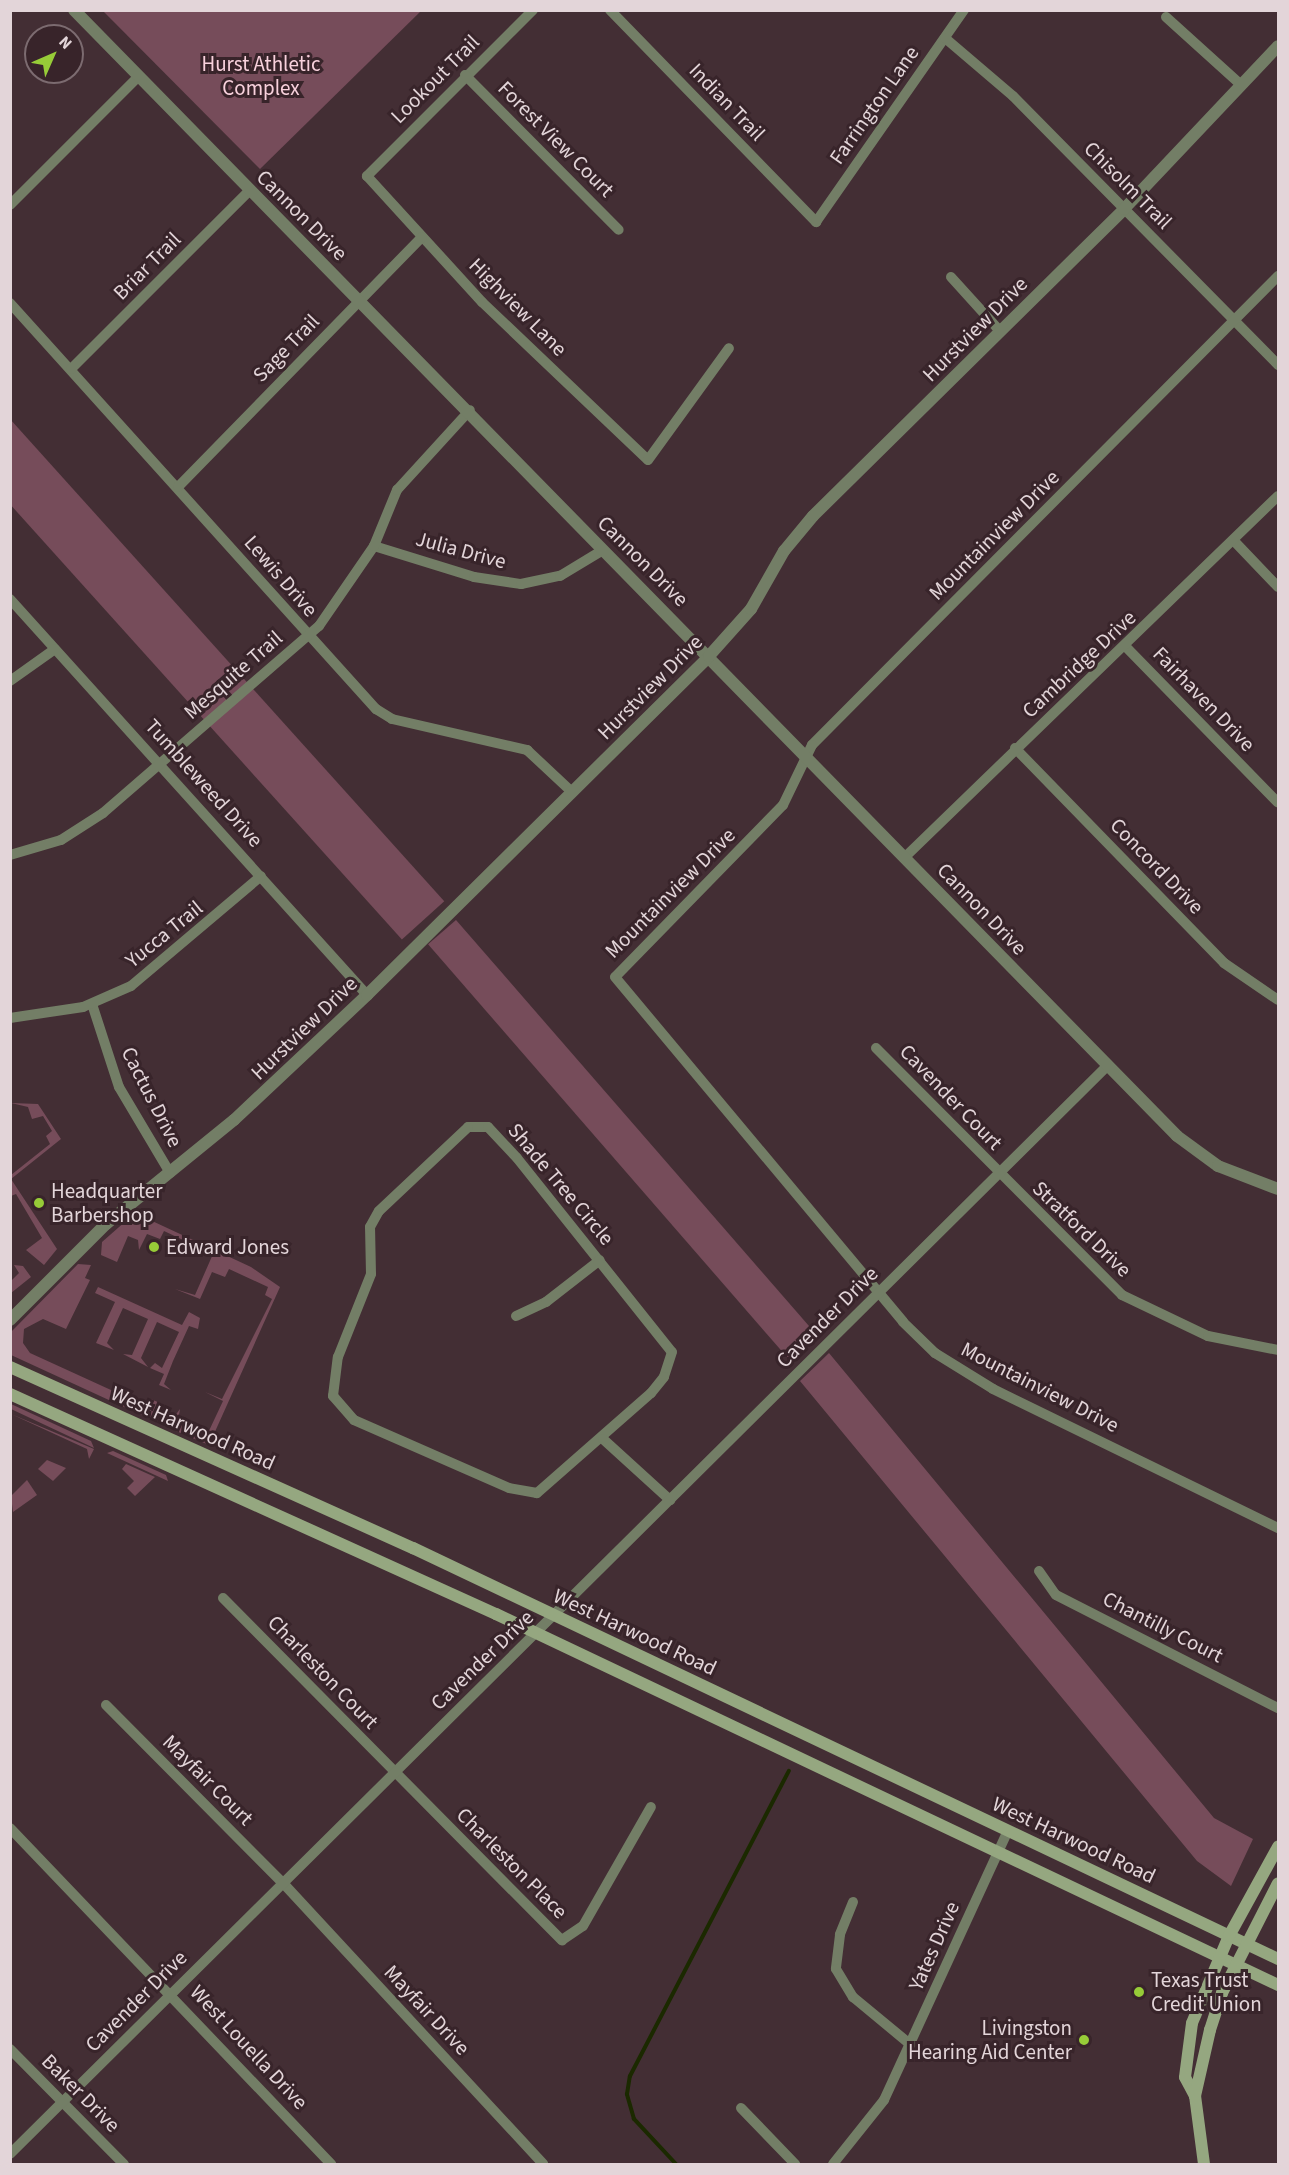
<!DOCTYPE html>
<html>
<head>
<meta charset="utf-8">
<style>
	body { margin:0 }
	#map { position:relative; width:1289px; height:2175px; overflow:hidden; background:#432e34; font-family:"Source Sans 3",sans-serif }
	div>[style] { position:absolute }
	.green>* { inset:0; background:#764c5a; transform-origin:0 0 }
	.stream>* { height:4px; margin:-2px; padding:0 2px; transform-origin:2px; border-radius:2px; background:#1b2900 }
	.minor>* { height:10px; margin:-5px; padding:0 5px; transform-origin:5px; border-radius:5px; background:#737e66 }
	.tertiary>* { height:12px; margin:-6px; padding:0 6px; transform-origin:6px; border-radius:6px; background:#737e66 }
	.secondary>* { height:12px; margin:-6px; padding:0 6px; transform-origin:6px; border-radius:6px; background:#95a780 }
	.dots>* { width:16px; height:16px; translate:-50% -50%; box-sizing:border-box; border:3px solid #38242a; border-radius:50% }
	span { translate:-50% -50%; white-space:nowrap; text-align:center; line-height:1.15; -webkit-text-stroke:6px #38242a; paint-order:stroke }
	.park-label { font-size:21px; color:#f8d1dc }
	.street-label { font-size:21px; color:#e3d5d9 }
	.poi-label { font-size:21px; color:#e3d5d9 }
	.left { translate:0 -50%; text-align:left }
	.right { translate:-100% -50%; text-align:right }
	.frame { position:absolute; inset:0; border:12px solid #e3d5d9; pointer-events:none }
	.north { position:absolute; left:24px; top:24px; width:60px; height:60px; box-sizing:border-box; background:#38242a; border:2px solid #7c6b70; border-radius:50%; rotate:45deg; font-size:16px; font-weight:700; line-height:24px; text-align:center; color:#e3d5d9 }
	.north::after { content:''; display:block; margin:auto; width:21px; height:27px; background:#97cc38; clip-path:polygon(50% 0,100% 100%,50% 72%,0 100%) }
</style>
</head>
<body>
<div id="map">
	<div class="green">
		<i style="clip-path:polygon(103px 11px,421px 11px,260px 169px)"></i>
		<i style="left:10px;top:419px;width:649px;height:57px;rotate:48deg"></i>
		<i style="left:456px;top:920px;width:549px;height:37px;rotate:49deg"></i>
		<i style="clip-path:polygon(11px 1103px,38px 1104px,61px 1139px,11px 1179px,57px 1249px,44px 1265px,26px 1250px,42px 1238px,16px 1194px,11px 1196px,11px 1175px,50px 1144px,46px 1136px,52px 1131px,43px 1116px,32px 1119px,28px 1107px)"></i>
		<i style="clip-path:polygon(135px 1213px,251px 1267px,280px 1287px,209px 1445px,176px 1431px,174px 1417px,180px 1409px,178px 1421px,207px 1435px,223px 1401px,205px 1392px,222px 1399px,272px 1299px,265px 1295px,268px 1287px,229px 1269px,225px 1277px,212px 1272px,200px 1299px,175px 1289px,195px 1295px,213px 1254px,164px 1231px,160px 1239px,147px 1234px,139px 1250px,138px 1240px,128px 1236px,117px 1262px,101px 1255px,102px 1242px)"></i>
		<i style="clip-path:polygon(78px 1264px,91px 1265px,85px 1278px,90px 1280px,66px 1329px,43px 1319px,24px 1329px,23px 1343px,30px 1353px,146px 1406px,151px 1399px,162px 1404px,155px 1416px,148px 1418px,11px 1355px,11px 1332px)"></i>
		<i style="clip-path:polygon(14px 1265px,23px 1266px,31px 1277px,11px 1293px,11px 1281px,19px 1273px)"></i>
		<i style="clip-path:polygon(98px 1287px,182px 1325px,189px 1312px,200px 1318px,198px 1329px,189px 1326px,173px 1361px,164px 1384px,171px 1390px,159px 1385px,164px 1374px,150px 1368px,155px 1363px,162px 1368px,179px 1332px,157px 1322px,141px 1358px,148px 1367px,123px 1354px,132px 1355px,148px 1319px,123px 1308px,107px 1343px,114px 1350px,96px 1343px,115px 1302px,95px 1293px)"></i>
		<i style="clip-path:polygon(829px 1353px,1214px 1818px,1253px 1839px,1231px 1886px,1197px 1861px,800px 1381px)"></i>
		<i style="clip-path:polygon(11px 1404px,91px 1441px,94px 1448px,11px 1409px)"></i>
		<i style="clip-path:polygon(11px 1414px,94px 1449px,89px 1459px,87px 1449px)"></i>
		<i style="clip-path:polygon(113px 1451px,166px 1475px,168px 1481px,107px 1453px)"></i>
		<i style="clip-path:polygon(47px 1460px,66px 1468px,53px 1481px,38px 1469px)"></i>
		<i style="clip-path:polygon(126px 1464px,155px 1477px,135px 1496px,127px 1488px,134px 1481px,122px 1469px)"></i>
		<i style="clip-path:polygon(27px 1480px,37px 1495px,13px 1512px,11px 1496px)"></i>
	</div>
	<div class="stream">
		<i style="left:676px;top:2164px;width:62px;rotate:-133deg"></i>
		<i style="left:634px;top:2119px;width:26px;rotate:-106deg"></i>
		<i style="left:627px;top:2094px;width:18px;rotate:-81deg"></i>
		<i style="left:630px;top:2076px;width:344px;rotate:-62.5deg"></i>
	</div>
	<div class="minor">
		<i style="left:533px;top:10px;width:235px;rotate:135deg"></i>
		<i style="left:367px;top:176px;width:171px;rotate:47.6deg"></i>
		<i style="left:482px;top:302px;width:229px;rotate:43.6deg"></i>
		<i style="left:648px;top:460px;width:138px;rotate:-54.1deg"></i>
		<i style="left:610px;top:10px;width:296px;rotate:45.8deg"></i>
		<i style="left:816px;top:222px;width:259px;rotate:-55.1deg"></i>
		<i style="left:1166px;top:17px;width:98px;rotate:42.1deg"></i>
		<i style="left:945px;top:38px;width:89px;rotate:40.5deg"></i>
		<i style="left:1013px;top:96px;width:378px;rotate:45.4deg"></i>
		<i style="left:465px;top:75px;width:218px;rotate:45.2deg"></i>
		<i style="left:10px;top:205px;width:182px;rotate:-45deg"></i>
		<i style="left:1278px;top:276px;width:661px;rotate:134.82deg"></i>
		<i style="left:812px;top:745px;width:67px;rotate:115.8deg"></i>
		<i style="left:783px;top:805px;width:240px;rotate:134.3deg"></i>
		<i style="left:615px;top:977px;width:449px;rotate:50.1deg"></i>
		<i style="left:903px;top:1322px;width:45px;rotate:44.1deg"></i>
		<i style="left:935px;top:1353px;width:68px;rotate:31.8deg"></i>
		<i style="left:993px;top:1389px;width:317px;rotate:26deg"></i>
		<i style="left:951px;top:277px;width:73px;rotate:47.8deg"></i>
		<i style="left:10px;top:303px;width:547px;rotate:47.97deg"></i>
		<i style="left:376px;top:709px;width:19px;rotate:32deg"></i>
		<i style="left:392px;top:719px;width:139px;rotate:12.9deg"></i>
		<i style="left:527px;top:750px;width:62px;rotate:43deg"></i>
		<i style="left:71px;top:369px;width:253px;rotate:-45deg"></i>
		<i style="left:178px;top:487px;width:349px;rotate:-45.7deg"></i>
		<i style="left:1235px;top:542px;width:62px;rotate:46.3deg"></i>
		<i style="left:374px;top:546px;width:105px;rotate:17.2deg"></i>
		<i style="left:474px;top:577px;width:48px;rotate:8.5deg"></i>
		<i style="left:521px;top:584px;width:40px;rotate:-12deg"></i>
		<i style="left:560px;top:576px;width:50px;rotate:-31.2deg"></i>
		<i style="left:10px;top:599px;width:533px;rotate:47.96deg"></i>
		<i style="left:1127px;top:648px;width:216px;rotate:45.7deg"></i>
		<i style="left:10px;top:681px;width:55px;rotate:-35.4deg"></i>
		<i style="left:1015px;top:748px;width:300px;rotate:45.8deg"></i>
		<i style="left:1224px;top:963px;width:65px;rotate:34.4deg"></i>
		<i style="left:10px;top:855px;width:53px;rotate:-16.4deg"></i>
		<i style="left:61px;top:840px;width:50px;rotate:-32.7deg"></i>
		<i style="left:103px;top:813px;width:286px;rotate:-40.9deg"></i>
		<i style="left:319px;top:626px;width:97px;rotate:-55.5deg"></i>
		<i style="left:374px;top:546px;width:61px;rotate:-67.7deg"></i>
		<i style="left:397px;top:490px;width:108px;rotate:-47.6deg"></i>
		<i style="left:904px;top:858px;width:520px;rotate:-44.07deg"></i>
		<i style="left:92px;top:1004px;width:87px;rotate:72deg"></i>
		<i style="left:119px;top:1087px;width:100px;rotate:59.3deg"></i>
		<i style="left:10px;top:1018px;width:74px;rotate:-8.6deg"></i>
		<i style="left:83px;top:1007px;width:52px;rotate:-23.6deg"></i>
		<i style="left:131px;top:986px;width:170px;rotate:-40.2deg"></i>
		<i style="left:876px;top:1048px;width:349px;rotate:45.1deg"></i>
		<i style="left:1122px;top:1295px;width:95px;rotate:25.5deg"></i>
		<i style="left:1208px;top:1336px;width:71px;rotate:11.3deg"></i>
		<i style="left:468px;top:1127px;width:20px"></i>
		<i style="left:488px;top:1127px;width:42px;rotate:46.9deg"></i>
		<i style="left:517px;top:1158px;width:248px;rotate:51.4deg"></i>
		<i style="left:672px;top:1352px;width:26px;rotate:108deg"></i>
		<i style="left:664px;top:1377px;width:21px;rotate:129deg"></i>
		<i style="left:651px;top:1393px;width:152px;rotate:138.7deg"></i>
		<i style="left:537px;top:1493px;width:28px;rotate:-170deg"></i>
		<i style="left:509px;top:1488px;width:169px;rotate:-156.3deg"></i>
		<i style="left:354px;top:1420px;width:32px;rotate:-131deg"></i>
		<i style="left:333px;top:1396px;width:39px;rotate:-83deg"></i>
		<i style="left:338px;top:1357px;width:89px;rotate:-68.3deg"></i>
		<i style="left:371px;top:1274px;width:47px;rotate:-91.2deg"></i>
		<i style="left:370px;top:1227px;width:18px;rotate:-61deg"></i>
		<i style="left:379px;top:1211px;width:122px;rotate:-43.3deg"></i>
		<i style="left:516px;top:1316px;width:33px;rotate:-25deg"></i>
		<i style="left:546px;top:1302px;width:68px;rotate:-37.9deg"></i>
		<i style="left:603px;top:1439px;width:91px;rotate:42.3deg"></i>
		<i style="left:1039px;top:1571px;width:29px;rotate:55deg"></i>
		<i style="left:1056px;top:1595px;width:249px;rotate:27deg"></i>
		<i style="left:223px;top:1598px;width:482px;rotate:45.3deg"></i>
		<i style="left:562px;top:1940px;width:25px;rotate:-34deg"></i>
		<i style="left:583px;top:1926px;width:137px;rotate:-60.3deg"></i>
		<i style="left:106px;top:1705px;width:251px;rotate:45.2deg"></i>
		<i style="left:283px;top:1883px;width:383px;rotate:47.2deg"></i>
		<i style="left:10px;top:1828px;width:465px;rotate:46.3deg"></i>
		<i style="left:853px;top:1902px;width:35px;rotate:112deg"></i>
		<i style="left:840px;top:1935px;width:34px;rotate:97deg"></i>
		<i style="left:836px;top:1969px;width:33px;rotate:59deg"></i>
		<i style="left:853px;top:1997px;width:75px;rotate:39.6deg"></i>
		<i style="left:10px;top:2049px;width:162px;rotate:45.3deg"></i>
		<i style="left:741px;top:2108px;width:78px;rotate:46deg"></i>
		<i style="left:10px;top:2154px;width:1546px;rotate:-44.76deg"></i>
		<i style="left:833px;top:2164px;width:82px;rotate:-51.4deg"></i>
		<i style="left:884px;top:2100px;width:296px;rotate:-65.3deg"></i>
	</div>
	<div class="tertiary">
		<i style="left:74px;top:10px;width:1576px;rotate:45.59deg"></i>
		<i style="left:1177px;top:1136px;width:51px;rotate:36.2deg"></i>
		<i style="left:1218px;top:1166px;width:64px;rotate:21deg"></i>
		<i style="left:10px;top:1320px;width:136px;rotate:-45deg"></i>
		<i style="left:106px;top:1224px;width:165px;rotate:-39.1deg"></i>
		<i style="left:234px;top:1120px;width:183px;rotate:-43.2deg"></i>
		<i style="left:367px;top:995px;width:482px;rotate:-44.7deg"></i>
		<i style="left:709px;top:656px;width:63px;rotate:-48.2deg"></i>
		<i style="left:751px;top:609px;width:67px;rotate:-60.4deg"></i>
		<i style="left:784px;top:551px;width:45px;rotate:-50.4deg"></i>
		<i style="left:813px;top:516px;width:437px;rotate:-44.6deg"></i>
		<i style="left:1124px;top:209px;width:224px;rotate:-46.6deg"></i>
	</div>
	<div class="secondary">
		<i style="left:10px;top:1367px;width:442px;rotate:24.2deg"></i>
		<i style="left:413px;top:1548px;width:958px;rotate:25.41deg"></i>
		<i style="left:10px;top:1394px;width:533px;rotate:24.36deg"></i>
		<i style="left:496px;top:1614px;width:866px;rotate:25.38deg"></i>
		<i style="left:1195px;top:2096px;width:21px;rotate:-118deg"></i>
		<i style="left:1185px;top:2077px;width:54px;rotate:-82.6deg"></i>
		<i style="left:1192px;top:2023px;width:95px;rotate:-67deg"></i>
		<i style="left:1229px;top:1936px;width:102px;rotate:-61.2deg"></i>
		<i style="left:1204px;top:2164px;width:69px;rotate:-97.5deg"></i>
		<i style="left:1195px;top:2096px;width:68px;rotate:-77.2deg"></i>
		<i style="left:1210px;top:2030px;width:39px;rotate:-72deg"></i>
		<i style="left:1222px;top:1993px;width:123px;rotate:-63deg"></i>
	</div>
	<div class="dots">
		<i style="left:39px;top:1203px;background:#97cc38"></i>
		<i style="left:154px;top:1247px;background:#97cc38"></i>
		<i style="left:1139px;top:1992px;background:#97cc38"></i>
		<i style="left:1084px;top:2040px;background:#97cc38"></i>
	</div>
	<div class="park-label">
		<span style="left:261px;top:76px">Hurst Athletic<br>Complex</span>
	</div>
	<div class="street-label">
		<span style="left:435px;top:79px;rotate:-45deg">Lookout Trail</span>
		<span style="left:727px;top:102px;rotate:46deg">Indian Trail</span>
		<span style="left:874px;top:105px;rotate:-55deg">Farrington Lane</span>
		<span style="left:556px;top:139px;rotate:45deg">Forest View Court</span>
		<span style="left:1128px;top:185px;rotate:45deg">Chisolm Trail</span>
		<span style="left:302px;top:215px;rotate:45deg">Cannon Drive</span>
		<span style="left:147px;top:266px;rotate:-45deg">Briar Trail</span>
		<span style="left:518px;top:307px;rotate:45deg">Highview Lane</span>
		<span style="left:975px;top:329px;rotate:-45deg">Hurstview Drive</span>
		<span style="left:286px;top:348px;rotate:-46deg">Sage Trail</span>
		<span style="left:994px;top:535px;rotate:-45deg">Mountainview Drive</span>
		<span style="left:461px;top:550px;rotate:15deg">Julia Drive</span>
		<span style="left:643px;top:561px;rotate:45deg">Cannon Drive</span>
		<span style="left:281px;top:576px;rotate:49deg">Lewis Drive</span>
		<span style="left:1079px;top:664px;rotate:-43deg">Cambridge Drive</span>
		<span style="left:233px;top:675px;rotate:-41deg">Mesquite Trail</span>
		<span style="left:650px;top:687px;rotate:-45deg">Hurstview Drive</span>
		<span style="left:1204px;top:699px;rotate:46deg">Fairhaven Drive</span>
		<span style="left:204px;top:783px;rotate:48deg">Tumbleweed Drive</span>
		<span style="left:1157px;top:866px;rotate:46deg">Concord Drive</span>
		<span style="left:670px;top:893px;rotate:-45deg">Mountainview Drive</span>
		<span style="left:982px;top:909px;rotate:46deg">Cannon Drive</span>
		<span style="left:164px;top:934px;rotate:-39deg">Yucca Trail</span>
		<span style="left:304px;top:1028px;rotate:-44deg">Hurstview Drive</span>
		<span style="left:152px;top:1097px;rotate:63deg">Cactus Drive</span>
		<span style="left:951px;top:1097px;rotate:46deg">Cavender Court</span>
		<span style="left:561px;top:1184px;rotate:50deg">Shade Tree Circle</span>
		<span style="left:1082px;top:1229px;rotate:44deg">Stratford Drive</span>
		<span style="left:827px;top:1317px;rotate:-45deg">Cavender Drive</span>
		<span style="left:1040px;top:1387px;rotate:27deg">Mountainview Drive</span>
		<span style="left:193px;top:1428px;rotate:24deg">West Harwood Road</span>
		<span style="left:1163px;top:1627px;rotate:27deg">Chantilly Court</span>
		<span style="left:635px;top:1632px;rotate:25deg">West Harwood Road</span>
		<span style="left:482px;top:1660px;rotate:-44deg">Cavender Drive</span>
		<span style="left:323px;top:1672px;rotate:46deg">Charleston Court</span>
		<span style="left:208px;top:1780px;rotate:45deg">Mayfair Court</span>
		<span style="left:1074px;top:1840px;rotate:25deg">West Harwood Road</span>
		<span style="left:512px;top:1863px;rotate:45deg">Charleston Place</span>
		<span style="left:934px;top:1946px;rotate:-66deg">Yates Drive</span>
		<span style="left:136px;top:2001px;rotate:-45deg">Cavender Drive</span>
		<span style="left:427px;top:2010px;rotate:47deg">Mayfair Drive</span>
		<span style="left:249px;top:2047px;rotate:47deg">West Louella Drive</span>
		<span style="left:81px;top:2093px;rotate:45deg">Baker Drive</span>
	</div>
	<div class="poi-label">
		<span class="left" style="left:51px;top:1203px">Headquarter<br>Barbershop</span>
		<span class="left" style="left:166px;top:1247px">Edward Jones</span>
		<span class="left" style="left:1151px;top:1992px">Texas Trust<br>Credit Union</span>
		<span class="right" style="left:1072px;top:2040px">Livingston<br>Hearing Aid Center</span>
	</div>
	<div class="frame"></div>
	<div class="north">N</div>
</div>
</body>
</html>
